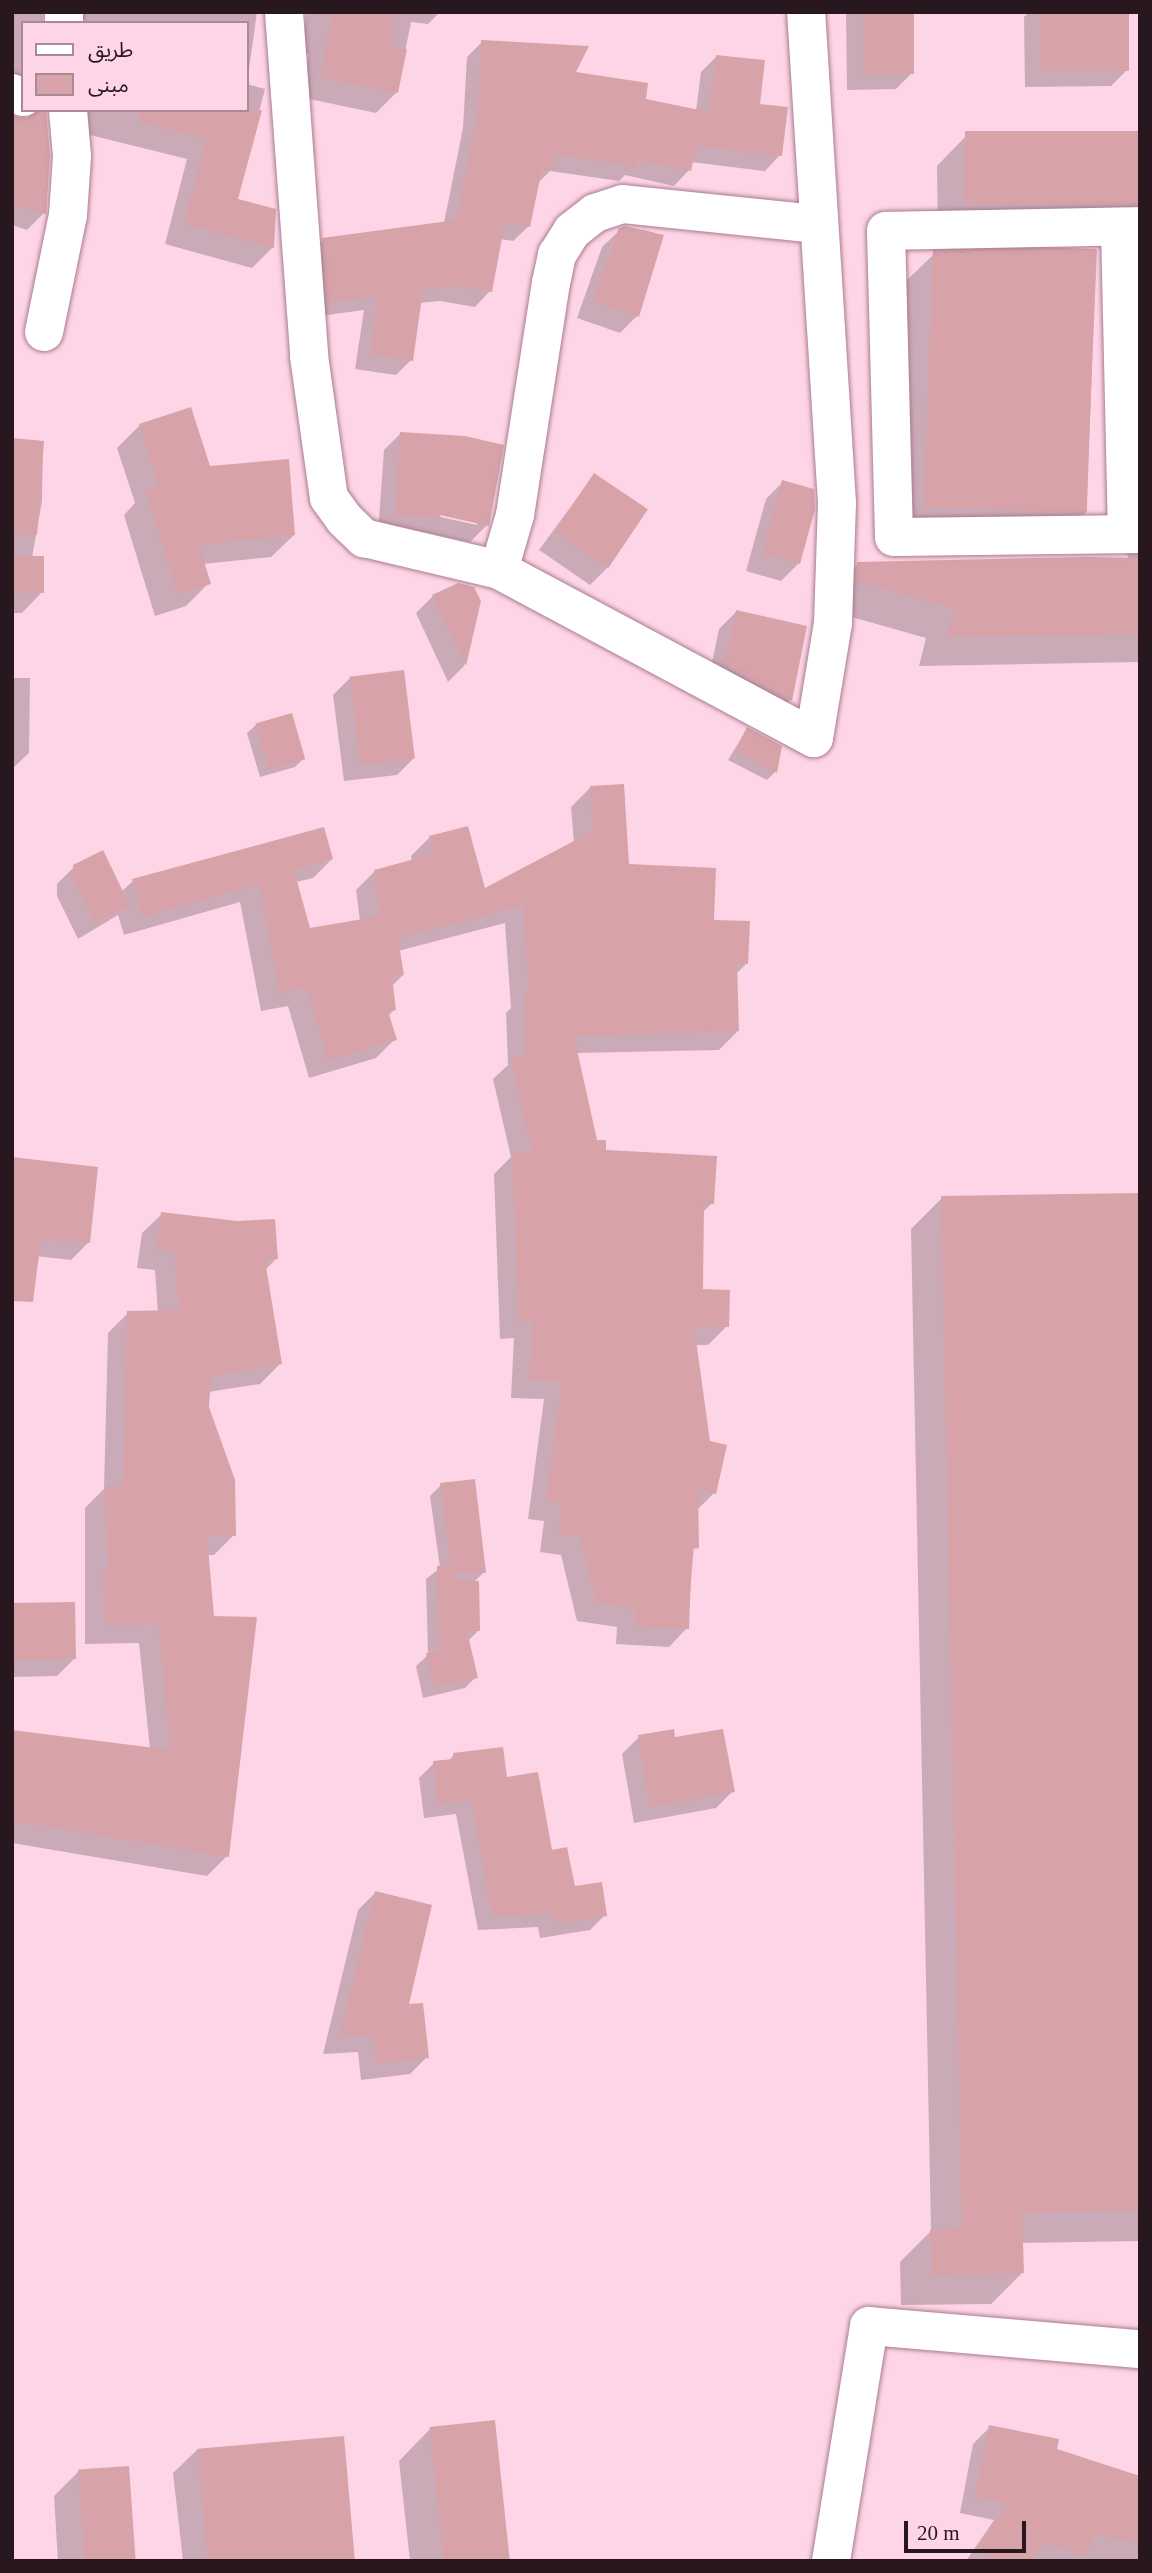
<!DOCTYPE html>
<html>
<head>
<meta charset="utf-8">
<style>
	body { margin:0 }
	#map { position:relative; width:1152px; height:2573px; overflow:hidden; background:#fed5e6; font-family:"Times New Roman","Noto Sans Arabic",serif }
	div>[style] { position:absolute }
	.shadow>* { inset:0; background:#0003 }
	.building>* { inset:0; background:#d7a3a9; transform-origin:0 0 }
	.roads { filter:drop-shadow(0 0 2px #a97c90) drop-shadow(0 0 2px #a97c90) }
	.street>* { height:38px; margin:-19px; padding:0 19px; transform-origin:19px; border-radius:19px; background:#fff }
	span { translate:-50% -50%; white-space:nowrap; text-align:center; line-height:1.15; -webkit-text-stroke:6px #fed5e6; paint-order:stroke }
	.frame { position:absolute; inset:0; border:14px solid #28171f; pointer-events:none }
	.legend { position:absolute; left:21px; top:21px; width:228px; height:91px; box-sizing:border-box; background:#fed5e6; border:2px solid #a88996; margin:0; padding:9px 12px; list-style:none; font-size:21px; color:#28171f }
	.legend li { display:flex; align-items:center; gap:14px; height:35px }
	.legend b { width:35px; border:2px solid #a88996 }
	.scale { position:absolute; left:904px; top:2521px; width:122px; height:32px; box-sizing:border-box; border:4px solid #28171f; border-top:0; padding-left:9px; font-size:21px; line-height:24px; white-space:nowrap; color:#28171f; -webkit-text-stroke:5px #fed5e6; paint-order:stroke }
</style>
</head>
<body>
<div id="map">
	<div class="shadow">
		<i style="clip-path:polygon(12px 12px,42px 12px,43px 23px,23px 23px,23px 77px,12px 78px)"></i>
		<i style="clip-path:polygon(65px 12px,257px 12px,247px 84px,265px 89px,236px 200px,275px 211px,272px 248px,252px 268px,165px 244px,187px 159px,70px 130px,60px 110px,247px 110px,247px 23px,97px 23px,64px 17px)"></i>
		<i style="clip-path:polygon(307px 12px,440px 12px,428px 24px,411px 22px,397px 92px,376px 113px,300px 97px,309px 54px,301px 53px)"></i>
		<i style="clip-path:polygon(846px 12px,912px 12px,913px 72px,896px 89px,847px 90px)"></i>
		<i style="clip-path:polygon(1029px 12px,1127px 12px,1128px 69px,1111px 86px,1025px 87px,1024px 17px)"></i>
		<i style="clip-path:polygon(482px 42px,644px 100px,696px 111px,701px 72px,717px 56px,758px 105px,780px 155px,765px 171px,691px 162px,689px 170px,674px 186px,625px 175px,619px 181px,550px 171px,538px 183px,529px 226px,513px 241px,500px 239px,490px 291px,475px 307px,440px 301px,420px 303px,411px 360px,396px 375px,355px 369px,364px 310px,312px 317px,308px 255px,323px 240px,444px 223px,463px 128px,467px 57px)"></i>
		<i style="clip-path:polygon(12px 127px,44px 213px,27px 230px,12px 225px)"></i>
		<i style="clip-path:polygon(1140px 134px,1140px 662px,919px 666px,926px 638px,827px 610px,828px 594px,858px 564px,1130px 560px,1121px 545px,1130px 245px,938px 236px,937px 166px,966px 136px)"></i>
		<i style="clip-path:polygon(620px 230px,645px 230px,662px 236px,637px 316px,620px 333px,577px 318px,602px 247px)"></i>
		<i style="clip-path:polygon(1097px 250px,1086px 512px,1054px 544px,894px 546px,902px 285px,934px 254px)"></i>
		<i style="clip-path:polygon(140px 425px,208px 468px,294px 535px,271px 557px,203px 564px,209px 583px,186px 606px,155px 616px,124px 515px,135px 503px,117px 448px)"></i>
		<i style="clip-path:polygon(evenodd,401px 433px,487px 525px,470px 542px,425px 532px,378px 532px,384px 450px,401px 433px,432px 511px,477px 521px,477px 525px,431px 515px,432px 511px)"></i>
		<i style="clip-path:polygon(12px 440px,43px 442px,42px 501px,32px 558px,42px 592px,22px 613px,12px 613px)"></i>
		<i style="clip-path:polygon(594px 475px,645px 510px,607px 568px,590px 585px,539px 550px)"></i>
		<i style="clip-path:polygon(783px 482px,798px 564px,781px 581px,746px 571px,766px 499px)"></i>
		<i style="clip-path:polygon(433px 596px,479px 601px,464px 666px,448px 682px,416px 613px)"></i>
		<i style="clip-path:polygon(736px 612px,805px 627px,790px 700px,773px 717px,708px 682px,719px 629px)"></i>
		<i style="clip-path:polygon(12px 678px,30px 678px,29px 753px,12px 769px)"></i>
		<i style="clip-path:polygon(350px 678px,414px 758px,397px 775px,344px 781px,333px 695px)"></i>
		<i style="clip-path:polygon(256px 725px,303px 759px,295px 767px,260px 777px,247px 733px)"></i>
		<i style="clip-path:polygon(747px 729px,780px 747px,775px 772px,767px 780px,728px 760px)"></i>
		<i style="clip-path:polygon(590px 788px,628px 866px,712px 921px,746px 964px,736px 974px,738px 1031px,719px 1050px,576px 1053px,596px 1142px,605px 1151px,712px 1203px,702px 1213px,701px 1291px,727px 1326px,708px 1345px,695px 1345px,714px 1493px,697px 1510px,687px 1628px,669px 1647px,616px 1644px,617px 1627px,577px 1621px,561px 1555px,540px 1552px,544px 1521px,528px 1519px,544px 1399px,511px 1398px,514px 1338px,500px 1339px,494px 1174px,511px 1157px,493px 1079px,508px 1065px,506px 1013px,511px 1008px,505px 923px,398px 951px,403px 975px,392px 986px,394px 1010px,388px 1016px,395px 1039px,376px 1058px,309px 1078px,288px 1006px,261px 1011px,240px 902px,124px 935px,118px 915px,78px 939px,57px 896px,57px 884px,74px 867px,121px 892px,133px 881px,332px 859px,313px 878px,296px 882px,309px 929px,360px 921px,356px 890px,375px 871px,412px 862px,411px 856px,430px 837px,484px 891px,574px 843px,571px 807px)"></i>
		<i style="clip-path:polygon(12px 1158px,88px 1243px,71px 1260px,26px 1255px)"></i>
		<i style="clip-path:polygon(1140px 1195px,1140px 2241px,1021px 2243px,1022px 2273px,991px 2304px,901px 2305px,900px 2262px,931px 2231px,911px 1229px,942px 1198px)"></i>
		<i style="clip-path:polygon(162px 1214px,276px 1259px,265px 1270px,280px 1364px,260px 1384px,208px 1392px,207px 1407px,234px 1535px,214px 1555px,207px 1555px,227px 1856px,207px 1876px,12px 1843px,12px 1731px,150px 1749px,139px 1643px,85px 1644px,85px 1508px,104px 1489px,108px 1333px,128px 1313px,158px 1313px,155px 1270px,137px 1268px,142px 1233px)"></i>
		<i style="clip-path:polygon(441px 1485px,484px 1572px,473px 1583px,478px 1631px,468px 1641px,476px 1677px,465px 1688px,423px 1698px,416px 1666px,428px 1655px,426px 1579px,440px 1568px,430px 1496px)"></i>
		<i style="clip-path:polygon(12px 1605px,74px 1659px,57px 1676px,12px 1677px)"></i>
		<i style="clip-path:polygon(639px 1737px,673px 1739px,733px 1791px,716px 1808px,634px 1823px,622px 1754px)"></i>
		<i style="clip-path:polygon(454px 1755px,505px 1779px,574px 1888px,605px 1915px,590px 1930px,540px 1938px,538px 1927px,478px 1930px,456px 1814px,424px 1818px,419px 1778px,434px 1763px,447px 1762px)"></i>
		<i style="clip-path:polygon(375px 1893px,406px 2006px,427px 2057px,410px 2074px,361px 2080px,358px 2052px,323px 2054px,358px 1910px)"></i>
		<i style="clip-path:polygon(990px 2427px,1055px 2450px,1140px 2503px,1140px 2561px,966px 2561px,994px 2520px,960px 2513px,973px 2444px)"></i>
		<i style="clip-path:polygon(430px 2429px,509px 2561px,410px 2561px,399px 2461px)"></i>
		<i style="clip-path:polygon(198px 2449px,352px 2561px,183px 2561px,173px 2473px)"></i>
		<i style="clip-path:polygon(79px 2471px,133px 2561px,58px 2561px,54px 2496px)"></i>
	</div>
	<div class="building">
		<i style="clip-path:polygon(333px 12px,395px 12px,391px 46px,407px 49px,398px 93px,320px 77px)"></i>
		<i style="left:863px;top:12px;width:51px;height:62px"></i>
		<i style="left:1040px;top:12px;width:89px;height:59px"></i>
		<i style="clip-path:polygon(481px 40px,589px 46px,576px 72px,648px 83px,646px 99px,709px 112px,716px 55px,765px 60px,760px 104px,788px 107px,782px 156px,696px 146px,691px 171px,637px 160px,636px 167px,554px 154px,554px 170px,542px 169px,530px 227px,505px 222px,492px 292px,456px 286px,423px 290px,413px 361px,370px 354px,378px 296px,327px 303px,322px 238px,456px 220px,478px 112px)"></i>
		<i style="clip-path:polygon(40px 110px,46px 110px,50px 156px,46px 214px,12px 204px,12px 116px,27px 118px)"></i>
		<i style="clip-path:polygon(140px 110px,262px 110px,238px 199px,276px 209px,274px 248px,184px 224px,206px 139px,139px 122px)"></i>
		<i style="left:1140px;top:131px;width:73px;height:175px;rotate:90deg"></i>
		<i style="clip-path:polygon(625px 226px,664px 235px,639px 317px,593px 301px,619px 228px)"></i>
		<i style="left:1096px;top:249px;width:264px;height:163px;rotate:92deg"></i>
		<i style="clip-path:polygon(191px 407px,210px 466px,289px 459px,295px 535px,199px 545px,211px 584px,178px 594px,145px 490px,159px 487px,139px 424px)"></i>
		<i style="clip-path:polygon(400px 432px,465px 436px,504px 445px,489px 526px,440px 515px,441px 518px,395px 515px)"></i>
		<i style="clip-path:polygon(12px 438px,44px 441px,37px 535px,12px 534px)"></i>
		<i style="left:594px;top:473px;width:65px;height:71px;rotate:34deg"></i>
		<i style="clip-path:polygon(782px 480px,814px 489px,815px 509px,800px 564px,762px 554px)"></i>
		<i style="left:12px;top:556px;width:32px;height:37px"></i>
		<i style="clip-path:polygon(1087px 557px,1140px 558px,1140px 634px,947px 637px,955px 609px,856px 581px,857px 562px)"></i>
		<i style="clip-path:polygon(458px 583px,474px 587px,481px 601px,466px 666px,432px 595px)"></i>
		<i style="clip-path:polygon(736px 610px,807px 626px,792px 701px,724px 665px)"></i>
		<i style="left:404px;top:670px;width:89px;height:55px;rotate:83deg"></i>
		<i style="left:292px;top:713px;width:48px;height:38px;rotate:74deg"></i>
		<i style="clip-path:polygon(747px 727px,782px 746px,777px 773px,735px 751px)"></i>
		<i style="clip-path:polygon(624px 784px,629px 864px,716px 868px,714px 920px,750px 921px,748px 964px,737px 964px,739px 1031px,574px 1036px,597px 1140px,606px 1140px,606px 1150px,717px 1156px,714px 1204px,704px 1203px,703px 1289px,730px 1290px,729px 1327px,694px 1326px,710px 1441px,727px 1445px,716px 1494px,698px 1490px,699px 1548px,692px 1549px,689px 1629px,634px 1626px,635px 1609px,596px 1602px,580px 1536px,558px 1534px,562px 1503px,546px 1501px,562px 1381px,529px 1380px,532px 1320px,519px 1321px,512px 1154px,532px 1152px,511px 1059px,526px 1055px,524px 992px,529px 992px,523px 905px,398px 938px,404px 975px,392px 977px,396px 1010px,388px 1011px,397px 1040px,328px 1060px,307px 988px,279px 993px,259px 884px,143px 917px,132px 879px,324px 827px,333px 859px,294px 870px,310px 928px,380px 916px,374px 870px,433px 854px,429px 836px,468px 826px,485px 888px,593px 831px,590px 786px)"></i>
		<i style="clip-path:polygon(103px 850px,130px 906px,95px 923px,73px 878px,73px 865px)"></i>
		<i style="clip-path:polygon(12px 1157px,98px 1167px,90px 1243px,41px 1239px,33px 1302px,12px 1301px)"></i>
		<i style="clip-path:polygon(1140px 1193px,1140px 2211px,1022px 2213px,1024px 2273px,932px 2275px,930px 2230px,962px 2229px,941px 1196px)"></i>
		<i style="clip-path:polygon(161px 1212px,237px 1221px,275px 1219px,278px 1259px,265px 1260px,282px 1364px,211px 1376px,209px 1407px,235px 1480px,236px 1536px,207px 1536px,214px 1616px,257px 1617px,229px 1857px,12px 1821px,12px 1730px,171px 1750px,158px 1624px,105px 1625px,103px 1568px,108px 1568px,104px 1487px,123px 1486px,127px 1311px,179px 1310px,174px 1251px,156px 1249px)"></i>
		<i style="clip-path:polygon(475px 1479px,486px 1573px,453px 1573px,455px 1581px,479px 1581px,480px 1631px,467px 1631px,478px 1678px,434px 1687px,426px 1653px,439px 1651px,437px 1566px,451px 1565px,440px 1483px)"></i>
		<i style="left:75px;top:1602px;width:57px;height:63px;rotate:89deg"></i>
		<i style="clip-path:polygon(674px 1729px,675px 1737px,723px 1729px,735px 1792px,650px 1807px,638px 1735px)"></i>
		<i style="clip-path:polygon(503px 1747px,507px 1777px,538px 1772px,552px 1850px,567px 1847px,575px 1886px,602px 1882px,607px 1916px,555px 1924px,553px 1913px,492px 1916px,471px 1800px,438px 1804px,433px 1761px,454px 1759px,453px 1753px)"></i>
		<i style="clip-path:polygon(375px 1891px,432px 1905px,409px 2004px,423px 2003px,429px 2058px,377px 2064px,374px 2035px,339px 2038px)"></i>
		<i style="left:495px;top:2420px;width:142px;height:66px;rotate:84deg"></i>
		<i style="clip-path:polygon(989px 2425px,1059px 2439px,1057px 2449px,1140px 2476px,1140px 2544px,1095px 2534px,1087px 2556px,1044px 2542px,1031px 2561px,997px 2561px,978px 2548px,1008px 2504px,975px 2497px)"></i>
		<i style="left:344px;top:2436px;width:125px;height:147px;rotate:85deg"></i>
		<i style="left:129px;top:2466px;width:95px;height:51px;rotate:86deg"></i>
	</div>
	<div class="roads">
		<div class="street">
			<i style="left:64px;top:12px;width:11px;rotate:90deg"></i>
			<i style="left:284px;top:12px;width:345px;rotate:85.8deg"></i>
			<i style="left:309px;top:356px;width:143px;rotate:82deg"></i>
			<i style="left:329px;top:498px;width:26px;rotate:54deg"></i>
			<i style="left:344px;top:519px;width:28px;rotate:44deg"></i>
			<i style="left:364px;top:538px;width:139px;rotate:13.3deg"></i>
			<i style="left:499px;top:570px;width:357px;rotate:28.1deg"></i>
			<i style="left:814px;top:738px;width:117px;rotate:-80.6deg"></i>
			<i style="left:833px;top:623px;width:120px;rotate:-88.1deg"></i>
			<i style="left:837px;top:503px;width:492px;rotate:-93.6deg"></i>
			<i style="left:12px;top:93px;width:12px;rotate:20deg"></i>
			<i style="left:1140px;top:226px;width:254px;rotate:178.9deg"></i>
			<i style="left:886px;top:231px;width:306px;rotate:88.5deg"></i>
			<i style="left:894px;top:537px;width:246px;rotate:-0.7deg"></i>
			<i style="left:1120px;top:227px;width:307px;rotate:88.7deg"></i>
			<i style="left:44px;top:332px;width:119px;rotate:-78.4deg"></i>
			<i style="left:68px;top:215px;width:59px;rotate:-86.1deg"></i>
			<i style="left:72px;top:156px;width:46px;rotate:-95deg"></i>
			<i style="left:499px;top:570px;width:57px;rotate:-73.8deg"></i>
			<i style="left:515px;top:515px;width:235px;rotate:-81.2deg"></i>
			<i style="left:551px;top:283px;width:29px;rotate:-78deg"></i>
			<i style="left:557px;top:255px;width:28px;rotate:-58deg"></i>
			<i style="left:572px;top:231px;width:29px;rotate:-38deg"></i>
			<i style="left:595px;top:213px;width:29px;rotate:-18deg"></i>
			<i style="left:623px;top:204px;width:194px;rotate:5.9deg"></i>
			<i style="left:831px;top:2561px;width:238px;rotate:-80.8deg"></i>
			<i style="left:869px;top:2326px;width:272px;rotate:4.9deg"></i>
		</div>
	</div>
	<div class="frame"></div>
	<ul class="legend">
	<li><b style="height:9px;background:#fff"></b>طريق</li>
	<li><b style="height:19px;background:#d7a3a9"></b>مبنى</li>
	</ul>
	<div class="scale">20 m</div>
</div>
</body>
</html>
